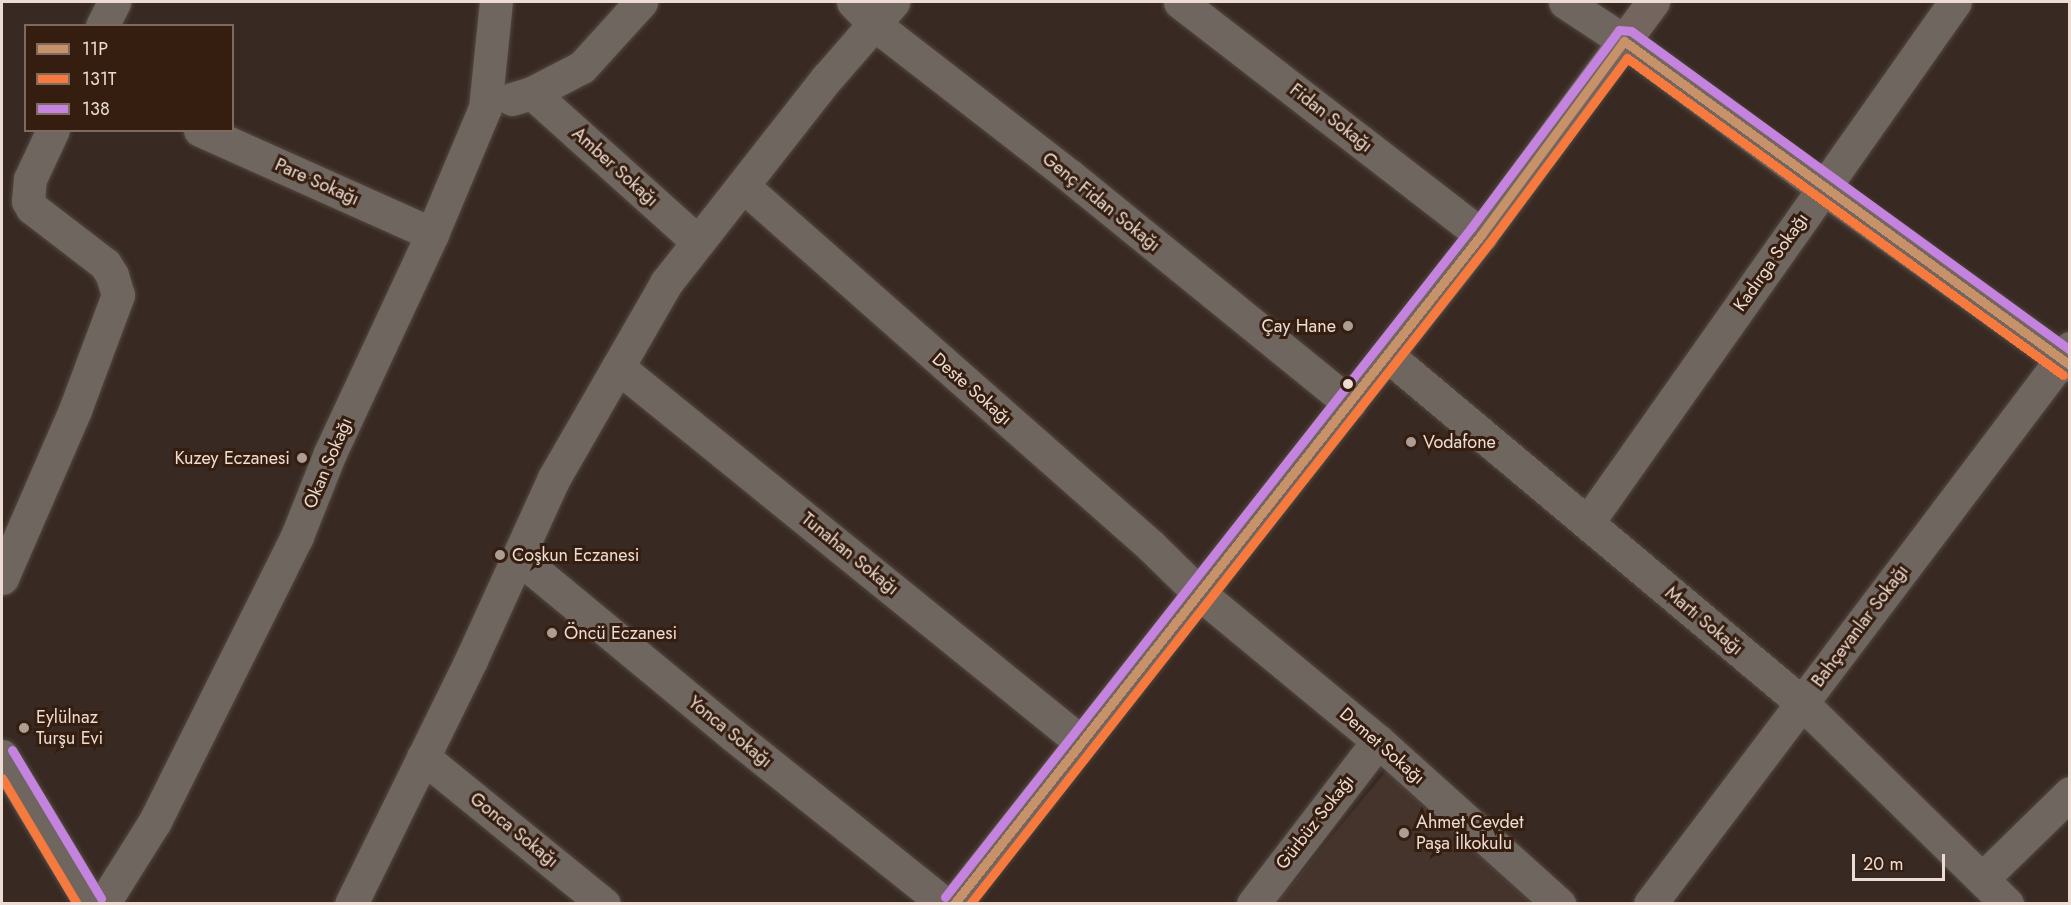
<!DOCTYPE html>
<html>
<head>
<meta charset="utf-8">
<style>
	body { margin:0 }
	#map { position:relative; width:2071px; height:905px; overflow:hidden; background:#382a22; font-family:Jost,sans-serif }
	div>[style] { position:absolute }
	.education>* { inset:0; background:#45342b }
	.roads { filter:drop-shadow(0 0 2px #534740) drop-shadow(0 0 2px #534740) }
	.minor>* { height:33px; margin:-16.5px; padding:0 16.5px; transform-origin:16.5px; border-radius:16.5px; background:#706660 }
	.major>* { height:33px; margin:-16.5px; padding:0 16.5px; transform-origin:16.5px; border-radius:16.5px; background:#74665e }
	.bus-1>* { height:9px; margin:-4.5px; padding:0 4.5px; transform-origin:4.5px; border-radius:4.5px; background:#c7916a }
	.bus-2>* { height:9px; margin:-4.5px; padding:0 4.5px; transform-origin:4.5px; border-radius:4.5px; background:#f6793e }
	.bus-3>* { height:9px; margin:-4.5px; padding:0 4.5px; transform-origin:4.5px; border-radius:4.5px; background:#c483df }
	.dots>* { width:16px; height:16px; translate:-50% -50%; box-sizing:border-box; border:3px solid #351e10; border-radius:50% }
	span { translate:-50% -50%; white-space:nowrap; text-align:center; line-height:1.15; -webkit-text-stroke:6px #351e10; paint-order:stroke }
	.street-label { font-size:18px; color:#ecdcd3 }
	.poi-label { font-size:18px; color:#ecdcd3 }
	.right { translate:-100% -50%; text-align:right }
	.left { translate:0 -50%; text-align:left }
	.frame { position:absolute; inset:0; border:3px solid #ecdcd3; pointer-events:none }
	.legend { position:absolute; left:24px; top:24px; width:210px; height:108px; box-sizing:border-box; background:#351e10; border:2px solid #7e6a5e; margin:0; padding:8px 10px; list-style:none; font-size:18px; color:#ecdcd3 }
	.legend li { display:flex; align-items:center; gap:12px; height:30px }
	.legend b { width:30px; border:2px solid #7e6a5e }
	.scale { position:absolute; left:1852px; top:854px; width:93px; height:27px; box-sizing:border-box; border:3px solid #ecdcd3; border-top:0; padding-left:8px; font-size:18px; line-height:21px; white-space:nowrap; color:#ecdcd3; -webkit-text-stroke:4px #351e10; paint-order:stroke }
</style>
</head>
<body>
<div id="map">
	<div class="education">
		<i style="clip-path:polygon(1394px 762px,1551px 904px,1275px 904px)"></i>
	</div>
	<div class="roads">
		<div class="minor">
			<i style="left:853px;top:2px;width:30px;rotate:46deg"></i>
			<i style="left:874px;top:24px;width:248px;rotate:37.8deg"></i>
			<i style="left:1070px;top:176px;width:360px;rotate:39.1deg"></i>
			<i style="left:1180px;top:2px;width:381px;rotate:37.7deg"></i>
			<i style="left:1565px;top:2px;width:71px;rotate:33.5deg"></i>
			<i style="left:102px;top:26px;width:27px;rotate:-63deg"></i>
			<i style="left:532px;top:93px;width:223px;rotate:41.9deg"></i>
			<i style="left:512px;top:99px;width:21px;rotate:-17deg"></i>
			<i style="left:532px;top:93px;width:56px;rotate:-27.5deg"></i>
			<i style="left:582px;top:67px;width:88px;rotate:-47.8deg"></i>
			<i style="left:200px;top:130px;width:254px;rotate:24.1deg"></i>
			<i style="left:743px;top:186px;width:544px;rotate:41.42deg"></i>
			<i style="left:1151px;top:546px;width:67px;rotate:44.4deg"></i>
			<i style="left:1199px;top:593px;width:232px;rotate:39.6deg"></i>
			<i style="left:1378px;top:741px;width:244px;rotate:42deg"></i>
			<i style="left:1387px;top:355px;width:542px;rotate:39.98deg"></i>
			<i style="left:1802px;top:703px;width:287px;rotate:44.4deg"></i>
			<i style="left:618px;top:367px;width:596px;rotate:39.01deg"></i>
			<i style="left:1588px;top:522px;width:636px;rotate:-54.79deg"></i>
			<i style="left:518px;top:557px;width:279px;rotate:39.6deg"></i>
			<i style="left:733px;top:735px;width:271px;rotate:38.6deg"></i>
			<i style="left:2px;top:578px;width:183px;rotate:-66.5deg"></i>
			<i style="left:75px;top:410px;width:123px;rotate:-69.5deg"></i>
			<i style="left:118px;top:295px;width:21px;rotate:-107deg"></i>
			<i style="left:112px;top:275px;width:13px;rotate:-122deg"></i>
			<i style="left:105px;top:264px;width:92px;rotate:-142.5deg"></i>
			<i style="left:32px;top:208px;width:8px;rotate:-120deg"></i>
			<i style="left:28px;top:201px;width:22px;rotate:-85deg"></i>
			<i style="left:30px;top:179px;width:54px;rotate:-64.9deg"></i>
			<i style="left:2px;top:756px;width:173px;rotate:59deg"></i>
			<i style="left:423px;top:757px;width:233px;rotate:39.1deg"></i>
			<i style="left:1982px;top:879px;width:123px;rotate:-44.3deg"></i>
			<i style="left:103px;top:904px;width:98px;rotate:-57.9deg"></i>
			<i style="left:155px;top:821px;width:318px;rotate:-63.5deg"></i>
			<i style="left:297px;top:536px;width:89px;rotate:-68.3deg"></i>
			<i style="left:330px;top:453px;width:242px;rotate:-65deg"></i>
			<i style="left:432px;top:234px;width:137px;rotate:-67.2deg"></i>
			<i style="left:485px;top:108px;width:107px;rotate:-84.1deg"></i>
			<i style="left:351px;top:904px;width:272px;rotate:-63.8deg"></i>
			<i style="left:471px;top:660px;width:200px;rotate:-65.5deg"></i>
			<i style="left:554px;top:478px;width:225px;rotate:-60.1deg"></i>
			<i style="left:666px;top:283px;width:261px;rotate:-51.9deg"></i>
			<i style="left:827px;top:78px;width:101px;rotate:-49deg"></i>
			<i style="left:1253px;top:904px;width:205px;rotate:-52.5deg"></i>
			<i style="left:1650px;top:904px;width:697px;rotate:-52.93deg"></i>
		</div>
		<div class="major">
			<i style="left:1624px;top:41px;width:247px;rotate:36.5deg"></i>
			<i style="left:1823px;top:188px;width:304px;rotate:35.6deg"></i>
			<i style="left:954px;top:904px;width:852px;rotate:-51.77deg"></i>
			<i style="left:1481px;top:235px;width:290px;rotate:-53.6deg"></i>
		</div>
	</div>
	<div class="bus-1">
		<i style="left:1624px;top:41px;width:551px;rotate:36deg"></i>
		<i style="left:954px;top:904px;width:852px;rotate:-51.77deg"></i>
		<i style="left:1481px;top:235px;width:241px;rotate:-53.6deg"></i>
	</div>
	<div class="bus-2">
		<i style="left:2px;top:778px;width:147px;rotate:59.2deg"></i>
		<i style="left:970px;top:904px;width:842px;rotate:-51.85deg"></i>
		<i style="left:1490px;top:242px;width:229px;rotate:-53.3deg"></i>
		<i style="left:1627px;top:58px;width:539px;rotate:36.02deg"></i>
	</div>
	<div class="bus-3">
		<i style="left:12px;top:750px;width:173px;rotate:59deg"></i>
		<i style="left:945px;top:897px;width:851px;rotate:-51.82deg"></i>
		<i style="left:1471px;top:228px;width:247px;rotate:-53.2deg"></i>
		<i style="left:1619px;top:30px;width:12px;rotate:5deg"></i>
		<i style="left:1631px;top:31px;width:543px;rotate:36deg"></i>
	</div>
	<div class="dots">
		<i style="left:1348px;top:326px;background:#ad9e95"></i>
		<i style="left:1348px;top:384px;background:#ecdcd3"></i>
		<i style="left:1411px;top:442px;background:#ad9e95"></i>
		<i style="left:302px;top:458px;background:#ad9e95"></i>
		<i style="left:500px;top:555px;background:#ad9e95"></i>
		<i style="left:552px;top:633px;background:#ad9e95"></i>
		<i style="left:24px;top:728px;background:#ad9e95"></i>
		<i style="left:1404px;top:833px;background:#ad9e95"></i>
	</div>
	<div class="street-label">
		<span style="left:1331px;top:118px;rotate:38deg">Fidan Sokağı</span>
		<span style="left:615px;top:167px;rotate:42deg">Amber Sokağı</span>
		<span style="left:317px;top:182px;rotate:24deg">Pare Sokağı</span>
		<span style="left:1101px;top:202px;rotate:39deg">Genç Fidan Sokağı</span>
		<span style="left:1771px;top:262px;rotate:-55deg">Kadırga Sokağı</span>
		<span style="left:972px;top:389px;rotate:41deg">Deste Sokağı</span>
		<span style="left:328px;top:463px;rotate:-67deg">Okan Sokağı</span>
		<span style="left:850px;top:554px;rotate:39deg">Tunahan Sokağı</span>
		<span style="left:1704px;top:621px;rotate:40deg">Martı Sokağı</span>
		<span style="left:1860px;top:626px;rotate:-53deg">Bahçevanlar Sokağı</span>
		<span style="left:730px;top:732px;rotate:39deg">Yonca Sokağı</span>
		<span style="left:1382px;top:746px;rotate:41deg">Demet Sokağı</span>
		<span style="left:1315px;top:822px;rotate:-52deg">Gürbüz Sokağı</span>
		<span style="left:514px;top:830px;rotate:39deg">Gonca Sokağı</span>
	</div>
	<div class="poi-label">
		<span class="right" style="left:1336px;top:326px">Çay Hane</span>
		<span class="left" style="left:1423px;top:442px">Vodafone</span>
		<span class="right" style="left:290px;top:458px">Kuzey Eczanesi</span>
		<span class="left" style="left:512px;top:555px">Coşkun Eczanesi</span>
		<span class="left" style="left:564px;top:633px">Öncü Eczanesi</span>
		<span class="left" style="left:36px;top:728px">Eylülnaz<br>Turşu Evi</span>
		<span class="left" style="left:1416px;top:833px">Ahmet Cevdet<br>Paşa İlkokulu</span>
	</div>
	<div class="frame"></div>
	<ul class="legend">
	<li><b style="height:8px;background:#c7916a"></b>11P</li>
	<li><b style="height:8px;background:#f6793e"></b>131T</li>
	<li><b style="height:8px;background:#c483df"></b>138</li>
	</ul>
	<div class="scale">20 m</div>
</div>
</body>
</html>
